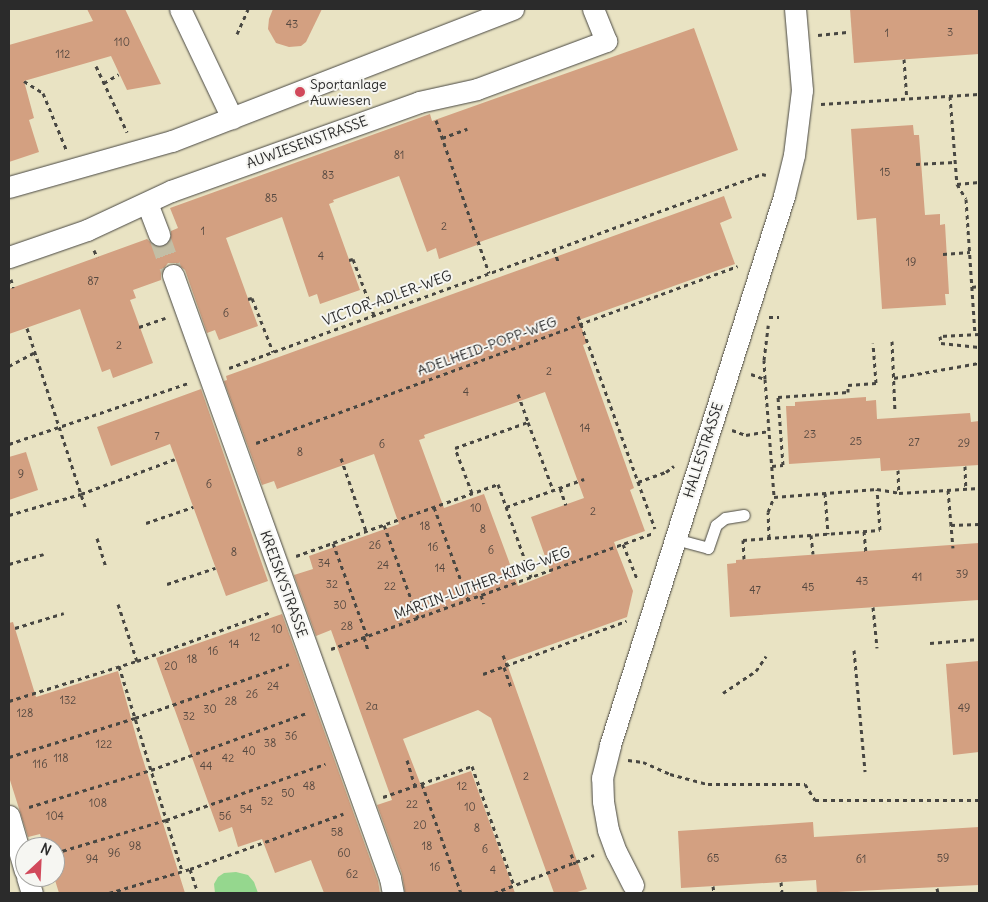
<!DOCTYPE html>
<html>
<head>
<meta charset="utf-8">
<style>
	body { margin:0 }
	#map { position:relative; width:988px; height:902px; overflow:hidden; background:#e9e3c3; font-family:Delius,sans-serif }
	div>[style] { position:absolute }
	.green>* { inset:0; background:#95d78e }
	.building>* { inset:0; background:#d3a081 }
	.street-tunnel>* { height:21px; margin-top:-10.5px; transform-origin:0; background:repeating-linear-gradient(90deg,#c3bea5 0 21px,transparent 0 32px) }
	.path>* { height:3px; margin-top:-1.5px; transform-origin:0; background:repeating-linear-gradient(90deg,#484742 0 4px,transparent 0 8px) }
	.roads { filter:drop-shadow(0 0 1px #484742) drop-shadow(0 0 1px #484742) }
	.lane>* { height:11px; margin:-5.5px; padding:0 5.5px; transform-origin:5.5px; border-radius:5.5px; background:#fff }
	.street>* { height:21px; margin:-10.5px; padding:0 10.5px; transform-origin:10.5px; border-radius:10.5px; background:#fff }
	.dots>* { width:14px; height:14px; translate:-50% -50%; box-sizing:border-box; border:2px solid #f6f6f2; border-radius:50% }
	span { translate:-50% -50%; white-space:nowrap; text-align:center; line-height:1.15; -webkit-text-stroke:4px #f6f6f2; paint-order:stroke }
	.number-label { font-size:11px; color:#554840 }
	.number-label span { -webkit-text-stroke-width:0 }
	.poi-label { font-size:14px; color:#2b2b2b }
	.left { translate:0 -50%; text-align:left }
	.street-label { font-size:14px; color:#2b2b2b }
	.frame { position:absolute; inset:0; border:10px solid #2b2b2b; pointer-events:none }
	.north { position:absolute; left:15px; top:837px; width:50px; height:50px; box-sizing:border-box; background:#f6f6f2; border:1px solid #a5a5a2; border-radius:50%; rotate:25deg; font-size:14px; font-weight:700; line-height:20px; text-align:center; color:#2b2b2b }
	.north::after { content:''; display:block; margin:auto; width:18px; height:22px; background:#d1495b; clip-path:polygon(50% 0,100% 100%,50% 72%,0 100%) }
</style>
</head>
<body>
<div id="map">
	<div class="green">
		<i style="clip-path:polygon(236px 872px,248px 875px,254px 882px,258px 893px,215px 893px,214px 884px,218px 877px,224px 873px)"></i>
	</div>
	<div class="building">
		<i style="clip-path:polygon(87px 9px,125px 9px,161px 84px,127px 90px,111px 56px,24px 81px,34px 118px,29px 120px,39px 152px,9px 162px,9px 45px,93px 21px)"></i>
		<i style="clip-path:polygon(273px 9px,322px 9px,306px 42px,301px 46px,289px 47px,276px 43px,268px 29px,269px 19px)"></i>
		<i style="clip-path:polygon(850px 9px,979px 9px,979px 54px,854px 63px)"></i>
		<i style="clip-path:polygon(694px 28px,738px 150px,477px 243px,477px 245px,439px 259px,436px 248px,427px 252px,399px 176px,333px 200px,334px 202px,329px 204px,360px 290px,320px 304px,317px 294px,309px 297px,282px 217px,226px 238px,258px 326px,219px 340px,215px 330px,207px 333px,185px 270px,176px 263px,168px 263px,161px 272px,161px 280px,133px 290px,136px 298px,130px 300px,153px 363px,113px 378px,110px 369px,102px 372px,80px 309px,9px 334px,9px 289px,147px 239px,156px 247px,164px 246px,171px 238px,171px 231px,178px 228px,170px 208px,430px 114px,432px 121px)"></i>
		<i style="clip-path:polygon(913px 125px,914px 135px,919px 135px,925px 215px,940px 214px,940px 225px,945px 224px,949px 294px,945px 294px,946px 305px,882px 309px,876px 218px,857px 220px,851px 129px)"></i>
		<i style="clip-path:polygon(evenodd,724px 196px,732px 218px,720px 223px,735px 264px,579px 320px,587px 343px,583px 345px,634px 488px,630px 490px,645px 531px,614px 542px,633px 591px,627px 617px,506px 661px,587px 889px,574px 893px,554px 893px,491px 718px,478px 710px,403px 739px,422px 788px,471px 771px,515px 893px,405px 893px,402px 874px,377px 805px,392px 800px,331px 630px,316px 636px,294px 575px,313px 569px,309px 556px,399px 524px,374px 454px,277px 489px,274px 481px,262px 485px,224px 381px,227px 380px,226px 376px,724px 196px,545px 392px,584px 498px,531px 517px,551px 573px,518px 586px,484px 494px,444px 508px,419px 440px,425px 438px,424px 435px,545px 392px)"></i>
		<i style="clip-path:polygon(201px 389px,268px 581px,226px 596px,170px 444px,111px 466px,97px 427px)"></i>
		<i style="clip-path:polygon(866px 397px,866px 401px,876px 400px,877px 419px,970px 413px,971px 422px,979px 421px,979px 465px,881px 471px,880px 458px,789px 464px,786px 406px,795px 406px,795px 402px)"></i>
		<i style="clip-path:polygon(26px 452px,38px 490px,9px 500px,9px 457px)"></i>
		<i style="clip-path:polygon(979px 543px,979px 600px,730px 617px,727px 564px,736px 563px,736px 560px)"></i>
		<i style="clip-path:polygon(282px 614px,378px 881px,380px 893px,324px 893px,311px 860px,275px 873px,262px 839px,238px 847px,232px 827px,219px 832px,156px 658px)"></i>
		<i style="clip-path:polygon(13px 622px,36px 697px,118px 671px,139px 747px,185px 893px,59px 893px,54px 877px,55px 847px,44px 847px,40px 834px,28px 837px,9px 777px,9px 623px)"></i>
		<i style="clip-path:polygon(979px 661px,979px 752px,953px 755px,946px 664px)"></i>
		<i style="clip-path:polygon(813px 822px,814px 837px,979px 827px,979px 885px,817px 893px,816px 880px,681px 888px,678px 831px)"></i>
	</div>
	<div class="street-tunnel">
		<i style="left:159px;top:235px;width:42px;rotate:70.7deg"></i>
	</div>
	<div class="path">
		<i style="left:237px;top:34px;width:27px;rotate:-66deg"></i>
		<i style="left:818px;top:35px;width:29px;rotate:-6deg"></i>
		<i style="left:904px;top:59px;width:39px;rotate:86deg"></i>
		<i style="left:96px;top:66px;width:73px;rotate:64.8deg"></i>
		<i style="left:24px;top:81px;width:22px;rotate:32deg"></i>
		<i style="left:43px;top:93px;width:61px;rotate:67.7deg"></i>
		<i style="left:104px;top:83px;width:17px;rotate:-31deg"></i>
		<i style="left:950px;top:96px;width:88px;rotate:85.5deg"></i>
		<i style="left:957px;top:184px;width:17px;rotate:59deg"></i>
		<i style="left:966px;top:199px;width:135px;rotate:86.2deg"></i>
		<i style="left:821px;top:104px;width:158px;rotate:-3.6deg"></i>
		<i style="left:436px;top:120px;width:162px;rotate:70.9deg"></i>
		<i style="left:442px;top:138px;width:27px;rotate:-20deg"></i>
		<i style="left:916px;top:164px;width:39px;rotate:-3deg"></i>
		<i style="left:957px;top:184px;width:22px;rotate:-5deg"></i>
		<i style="left:554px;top:249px;width:13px;rotate:72deg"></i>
		<i style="left:94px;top:250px;width:8px;rotate:67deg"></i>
		<i style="left:943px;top:254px;width:27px;rotate:-4deg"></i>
		<i style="left:349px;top:260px;width:4px;rotate:-14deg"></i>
		<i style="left:353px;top:259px;width:60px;rotate:69.4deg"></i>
		<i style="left:11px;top:279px;width:9px;rotate:77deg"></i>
		<i style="left:972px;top:287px;width:7px;rotate:-8deg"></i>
		<i style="left:248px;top:299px;width:4px;rotate:-14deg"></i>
		<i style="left:252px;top:298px;width:58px;rotate:68.7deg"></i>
		<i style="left:578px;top:316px;width:226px;rotate:70.1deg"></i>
		<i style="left:769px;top:317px;width:10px"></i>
		<i style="left:139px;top:327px;width:28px;rotate:-19deg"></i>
		<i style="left:27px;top:328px;width:188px;rotate:72deg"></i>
		<i style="left:979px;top:334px;width:39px;rotate:177deg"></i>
		<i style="left:940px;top:336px;width:7px;rotate:82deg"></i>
		<i style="left:941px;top:343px;width:38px;rotate:6deg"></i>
		<i style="left:892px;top:341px;width:71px;rotate:87.6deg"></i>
		<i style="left:9px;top:366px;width:30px;rotate:-28deg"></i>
		<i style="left:229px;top:368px;width:567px;rotate:-20deg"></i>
		<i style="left:762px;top:174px;width:4px;rotate:14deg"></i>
		<i style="left:751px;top:374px;width:15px;rotate:20deg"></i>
		<i style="left:765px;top:379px;width:118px;rotate:85.6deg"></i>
		<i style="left:774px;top:497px;width:103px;rotate:-4.4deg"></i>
		<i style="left:877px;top:489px;width:22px;rotate:10deg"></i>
		<i style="left:899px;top:493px;width:80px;rotate:-3.6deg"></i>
		<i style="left:894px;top:378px;width:86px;rotate:-10deg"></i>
		<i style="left:765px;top:379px;width:19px;rotate:-93deg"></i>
		<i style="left:764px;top:360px;width:35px;rotate:-83deg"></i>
		<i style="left:518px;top:394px;width:30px;rotate:70deg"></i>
		<i style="left:732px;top:430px;width:15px;rotate:20deg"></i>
		<i style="left:746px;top:435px;width:23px;rotate:-10deg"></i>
		<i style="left:256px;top:443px;width:513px;rotate:-20.16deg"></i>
		<i style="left:9px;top:444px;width:189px;rotate:-18.8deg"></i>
		<i style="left:341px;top:458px;width:77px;rotate:71.1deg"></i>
		<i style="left:772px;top:466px;width:11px;rotate:-5deg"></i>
		<i style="left:783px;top:465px;width:68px;rotate:-94.2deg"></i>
		<i style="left:778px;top:397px;width:70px;rotate:-4.1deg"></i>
		<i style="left:848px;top:392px;width:7px;rotate:-90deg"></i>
		<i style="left:848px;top:385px;width:28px;rotate:-4deg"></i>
		<i style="left:876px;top:383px;width:40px;rotate:-94.3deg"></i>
		<i style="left:965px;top:466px;width:23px;rotate:88deg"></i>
		<i style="left:898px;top:470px;width:23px;rotate:88deg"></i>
		<i style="left:638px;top:482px;width:30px;rotate:-20deg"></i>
		<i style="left:666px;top:472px;width:10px;rotate:-37deg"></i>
		<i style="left:560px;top:488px;width:18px;rotate:71deg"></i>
		<i style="left:948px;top:490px;width:58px;rotate:85.1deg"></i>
		<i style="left:472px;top:493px;width:48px;rotate:-110.7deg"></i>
		<i style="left:455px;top:448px;width:77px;rotate:-19.6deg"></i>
		<i style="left:528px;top:422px;width:72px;rotate:69.8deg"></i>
		<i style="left:825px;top:493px;width:41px;rotate:85.8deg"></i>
		<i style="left:434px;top:507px;width:99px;rotate:69.9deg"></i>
		<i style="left:506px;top:507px;width:83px;rotate:-19.7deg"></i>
		<i style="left:9px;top:515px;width:75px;rotate:-16.3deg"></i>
		<i style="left:81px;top:494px;width:100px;rotate:-20.4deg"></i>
		<i style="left:146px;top:523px;width:50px;rotate:-18.8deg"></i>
		<i style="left:384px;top:525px;width:99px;rotate:69.9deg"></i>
		<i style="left:951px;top:525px;width:28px;rotate:-2deg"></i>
		<i style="left:864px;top:531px;width:23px;rotate:85deg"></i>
		<i style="left:811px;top:535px;width:19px;rotate:84deg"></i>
		<i style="left:97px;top:538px;width:31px;rotate:73deg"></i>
		<i style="left:769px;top:538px;width:26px;rotate:-92deg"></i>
		<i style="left:768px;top:512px;width:16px;rotate:-68deg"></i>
		<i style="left:333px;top:543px;width:99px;rotate:69.9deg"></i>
		<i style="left:623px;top:544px;width:37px;rotate:68deg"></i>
		<i style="left:296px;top:556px;width:214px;rotate:-19.6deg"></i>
		<i style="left:498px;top:484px;width:99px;rotate:70.5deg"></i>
		<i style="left:744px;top:559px;width:19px;rotate:-93deg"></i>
		<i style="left:743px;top:540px;width:137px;rotate:-4.2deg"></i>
		<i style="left:880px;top:530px;width:41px;rotate:-94.2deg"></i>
		<i style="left:9px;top:564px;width:36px;rotate:-16deg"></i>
		<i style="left:167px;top:584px;width:51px;rotate:-18.4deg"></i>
		<i style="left:481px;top:595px;width:9px;rotate:72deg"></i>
		<i style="left:118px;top:604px;width:60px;rotate:71.6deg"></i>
		<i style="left:873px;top:607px;width:41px;rotate:84.4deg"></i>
		<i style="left:15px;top:628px;width:51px;rotate:-17deg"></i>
		<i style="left:364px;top:637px;width:14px;rotate:73deg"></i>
		<i style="left:930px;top:643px;width:49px;rotate:-4.7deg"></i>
		<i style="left:331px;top:649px;width:343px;rotate:-19.8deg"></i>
		<i style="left:854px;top:650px;width:122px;rotate:84.8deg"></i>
		<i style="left:503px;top:655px;width:11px;rotate:68deg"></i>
		<i style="left:119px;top:666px;width:214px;rotate:72.9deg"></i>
		<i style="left:504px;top:667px;width:21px;rotate:71deg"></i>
		<i style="left:483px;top:674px;width:153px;rotate:-20.3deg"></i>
		<i style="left:723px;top:693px;width:40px;rotate:-34deg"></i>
		<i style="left:756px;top:671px;width:18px;rotate:-56deg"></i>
		<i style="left:9px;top:701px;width:134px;rotate:-17.4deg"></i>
		<i style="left:137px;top:661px;width:143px;rotate:-20.1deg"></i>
		<i style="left:9px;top:757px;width:132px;rotate:-17.2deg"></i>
		<i style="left:135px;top:718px;width:163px;rotate:-19.3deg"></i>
		<i style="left:407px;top:760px;width:27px;rotate:73deg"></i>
		<i style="left:628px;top:760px;width:15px;rotate:8deg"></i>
		<i style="left:643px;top:762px;width:30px;rotate:24deg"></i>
		<i style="left:670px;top:774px;width:39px;rotate:15deg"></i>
		<i style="left:708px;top:784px;width:97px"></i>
		<i style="left:805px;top:784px;width:19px;rotate:58deg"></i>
		<i style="left:815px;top:800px;width:164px"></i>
		<i style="left:422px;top:784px;width:116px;rotate:70.3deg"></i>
		<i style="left:383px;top:797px;width:94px;rotate:-19.2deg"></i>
		<i style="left:472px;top:766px;width:127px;rotate:70.7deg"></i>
		<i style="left:29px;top:807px;width:127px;rotate:-16.9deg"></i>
		<i style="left:151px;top:770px;width:166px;rotate:-20.1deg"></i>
		<i style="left:55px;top:853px;width:116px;rotate:-16.6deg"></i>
		<i style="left:166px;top:820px;width:169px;rotate:-19.4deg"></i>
		<i style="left:571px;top:854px;width:11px;rotate:68deg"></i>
		<i style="left:190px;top:869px;width:25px;rotate:72deg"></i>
		<i style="left:781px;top:882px;width:11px;rotate:85deg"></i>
		<i style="left:713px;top:886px;width:7px;rotate:82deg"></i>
		<i style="left:937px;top:888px;width:5px;rotate:79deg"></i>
		<i style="left:109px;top:893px;width:84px;rotate:-16.5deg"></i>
		<i style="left:190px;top:869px;width:163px;rotate:-19.8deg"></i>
		<i style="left:494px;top:893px;width:107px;rotate:-20.8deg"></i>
	</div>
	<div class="roads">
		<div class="lane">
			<i style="left:675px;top:539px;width:34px;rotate:15deg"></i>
			<i style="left:708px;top:548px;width:24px;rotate:-71deg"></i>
			<i style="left:716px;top:525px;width:11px;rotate:-38deg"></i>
			<i style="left:725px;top:518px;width:19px;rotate:-9deg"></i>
		</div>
		<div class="street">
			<i style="left:180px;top:9px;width:121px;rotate:64.5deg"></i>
			<i style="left:9px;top:187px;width:169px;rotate:-15.8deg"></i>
			<i style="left:172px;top:141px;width:366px;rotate:-21.2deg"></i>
			<i style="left:147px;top:203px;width:34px;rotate:69deg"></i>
			<i style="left:9px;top:257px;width:83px;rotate:-19.1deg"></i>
			<i style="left:87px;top:230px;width:93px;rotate:-24.9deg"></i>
			<i style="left:171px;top:191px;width:263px;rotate:-19.7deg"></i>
			<i style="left:419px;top:102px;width:59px;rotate:-12.6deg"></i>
			<i style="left:477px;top:89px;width:138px;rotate:-20.4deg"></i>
			<i style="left:606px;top:41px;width:35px;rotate:-112deg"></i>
			<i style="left:173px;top:275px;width:641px;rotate:70.21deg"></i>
			<i style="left:390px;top:878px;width:15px;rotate:79deg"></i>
			<i style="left:9px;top:816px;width:57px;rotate:73.8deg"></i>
			<i style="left:27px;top:877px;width:17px;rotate:73deg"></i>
			<i style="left:633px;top:885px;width:37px;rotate:-117deg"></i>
			<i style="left:616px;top:852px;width:23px;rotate:-110deg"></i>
			<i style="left:608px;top:830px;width:29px;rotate:-100deg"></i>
			<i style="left:603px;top:801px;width:23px;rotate:-92deg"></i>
			<i style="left:602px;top:778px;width:34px;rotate:-76deg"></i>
			<i style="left:610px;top:745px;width:576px;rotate:-72.41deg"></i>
			<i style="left:784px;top:196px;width:42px;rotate:-76.3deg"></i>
			<i style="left:794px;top:155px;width:65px;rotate:-83deg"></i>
			<i style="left:802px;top:90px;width:81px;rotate:-94.9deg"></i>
		</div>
	</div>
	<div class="dots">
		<i style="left:300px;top:92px;background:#d1495b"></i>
	</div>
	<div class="number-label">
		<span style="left:292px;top:24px">43</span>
		<span style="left:950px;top:32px">3</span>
		<span style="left:887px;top:33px">1</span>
		<span style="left:122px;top:42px">110</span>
		<span style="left:63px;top:54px">112</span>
		<span style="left:399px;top:155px">81</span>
		<span style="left:885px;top:172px">15</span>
		<span style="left:328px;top:175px">83</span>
		<span style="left:271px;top:198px">85</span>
		<span style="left:444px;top:226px">2</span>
		<span style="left:203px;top:231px">1</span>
		<span style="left:321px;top:256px">4</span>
		<span style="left:911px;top:262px">19</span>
		<span style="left:93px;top:281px">87</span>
		<span style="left:226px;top:313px">6</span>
		<span style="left:119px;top:345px">2</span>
		<span style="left:549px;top:371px">2</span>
		<span style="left:466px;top:392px">4</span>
		<span style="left:585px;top:428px">14</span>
		<span style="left:810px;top:434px">23</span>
		<span style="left:157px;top:436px">7</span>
		<span style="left:856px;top:441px">25</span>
		<span style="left:914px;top:442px">27</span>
		<span style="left:964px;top:443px">29</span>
		<span style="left:382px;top:444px">6</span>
		<span style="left:300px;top:452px">8</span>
		<span style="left:21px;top:474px">9</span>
		<span style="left:209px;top:484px">6</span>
		<span style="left:476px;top:508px">10</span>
		<span style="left:593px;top:511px">2</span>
		<span style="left:425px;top:526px">18</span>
		<span style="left:483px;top:529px">8</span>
		<span style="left:375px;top:545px">26</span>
		<span style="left:433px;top:547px">16</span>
		<span style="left:491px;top:550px">6</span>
		<span style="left:234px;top:552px">8</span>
		<span style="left:324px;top:563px">34</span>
		<span style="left:383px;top:565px">24</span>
		<span style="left:440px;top:568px">14</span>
		<span style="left:962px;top:574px">39</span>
		<span style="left:917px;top:577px">41</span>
		<span style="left:862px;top:581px">43</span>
		<span style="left:332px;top:584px">32</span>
		<span style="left:390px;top:586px">22</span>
		<span style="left:808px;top:587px">45</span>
		<span style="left:755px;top:590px">47</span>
		<span style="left:340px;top:605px">30</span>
		<span style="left:347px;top:626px">28</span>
		<span style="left:277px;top:629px">10</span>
		<span style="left:255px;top:637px">12</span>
		<span style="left:234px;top:644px">14</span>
		<span style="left:213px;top:651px">16</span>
		<span style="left:192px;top:659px">18</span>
		<span style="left:171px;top:666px">20</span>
		<span style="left:273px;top:686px">24</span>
		<span style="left:252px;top:694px">26</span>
		<span style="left:68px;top:700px">132</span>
		<span style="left:231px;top:701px">28</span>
		<span style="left:372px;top:706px">2a</span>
		<span style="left:964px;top:708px">49</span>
		<span style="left:210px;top:709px">30</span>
		<span style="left:25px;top:713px">128</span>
		<span style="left:189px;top:716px">32</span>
		<span style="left:291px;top:736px">36</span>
		<span style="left:270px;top:743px">38</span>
		<span style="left:104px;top:744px">122</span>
		<span style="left:249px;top:751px">40</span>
		<span style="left:61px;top:758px">118</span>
		<span style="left:228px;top:758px">42</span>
		<span style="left:40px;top:764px">116</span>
		<span style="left:206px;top:766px">44</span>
		<span style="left:526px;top:776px">2</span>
		<span style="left:309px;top:786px">48</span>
		<span style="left:462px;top:786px">12</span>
		<span style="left:288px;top:793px">50</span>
		<span style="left:267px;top:801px">52</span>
		<span style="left:98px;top:803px">108</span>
		<span style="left:412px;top:804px">22</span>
		<span style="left:470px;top:807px">10</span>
		<span style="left:246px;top:809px">54</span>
		<span style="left:55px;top:816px">104</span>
		<span style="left:225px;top:816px">56</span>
		<span style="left:420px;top:825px">20</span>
		<span style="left:477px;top:828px">8</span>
		<span style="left:337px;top:832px">58</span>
		<span style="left:135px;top:846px">98</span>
		<span style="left:427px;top:846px">18</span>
		<span style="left:485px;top:849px">6</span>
		<span style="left:114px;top:853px">96</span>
		<span style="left:344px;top:853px">60</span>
		<span style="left:713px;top:858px">65</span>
		<span style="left:943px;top:858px">59</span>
		<span style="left:92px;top:859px">94</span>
		<span style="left:781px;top:859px">63</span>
		<span style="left:861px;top:859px">61</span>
		<span style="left:435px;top:867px">16</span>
		<span style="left:493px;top:870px">4</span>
		<span style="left:352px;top:874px">62</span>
	</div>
	<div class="poi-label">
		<span class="left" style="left:310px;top:92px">Sportanlage<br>Auwiesen</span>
	</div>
	<div class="street-label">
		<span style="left:307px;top:142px;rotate:-20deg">AUWIESENSTRASSE</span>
		<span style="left:387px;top:298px;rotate:-20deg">VICTOR-ADLER-WEG</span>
		<span style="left:487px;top:346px;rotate:-20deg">ADELHEID-POPP-WEG</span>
		<span style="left:703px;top:450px;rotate:-72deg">HALLESTRASSE</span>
		<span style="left:482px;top:583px;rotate:-20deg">MARTIN-LUTHER-KING-WEG</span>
		<span style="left:284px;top:584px;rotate:70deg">KREISKYSTRASSE</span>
	</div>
	<div class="frame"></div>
	<div class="north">N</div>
</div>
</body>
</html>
